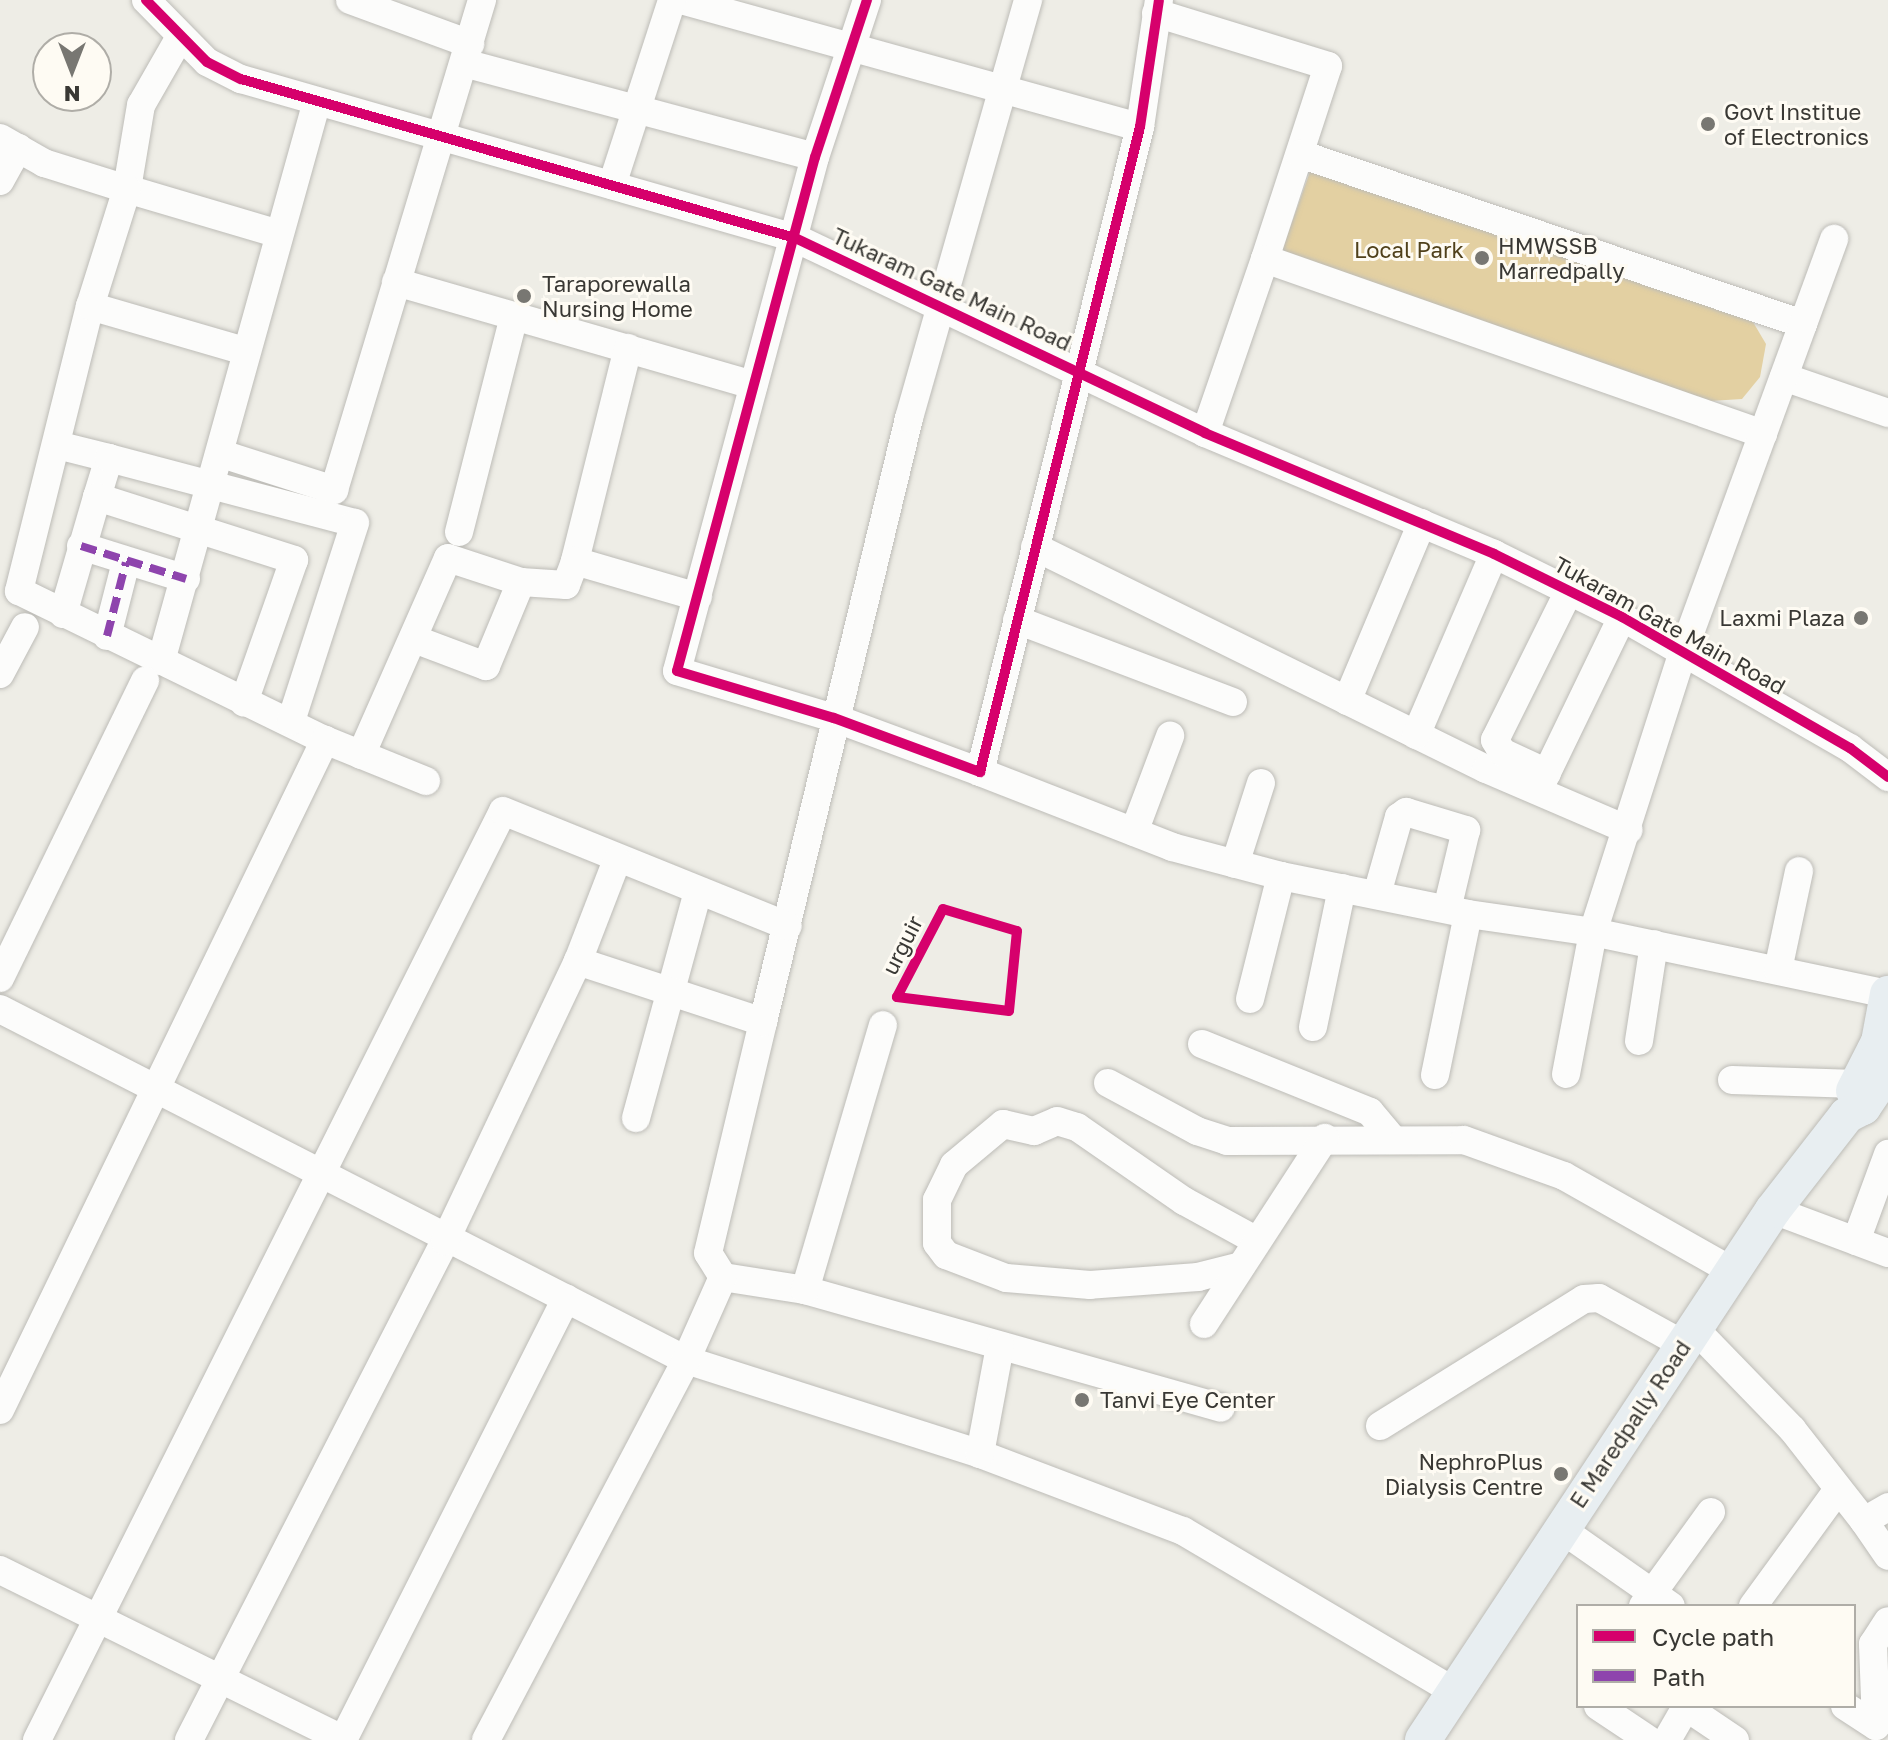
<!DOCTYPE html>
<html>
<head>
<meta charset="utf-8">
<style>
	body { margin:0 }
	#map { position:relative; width:1888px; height:1740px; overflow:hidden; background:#eeede6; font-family:"Golos Text",sans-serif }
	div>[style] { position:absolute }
	.green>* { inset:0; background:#e3d0a2 }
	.roads { filter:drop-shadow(0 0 2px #bdbcb7) drop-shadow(0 0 2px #bdbcb7) }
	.minor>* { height:28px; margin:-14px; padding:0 14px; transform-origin:14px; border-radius:14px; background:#fcfcfb }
	.major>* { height:36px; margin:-18px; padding:0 18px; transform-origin:18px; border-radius:18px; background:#e8eef1 }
	.quiet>* { height:8px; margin-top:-4px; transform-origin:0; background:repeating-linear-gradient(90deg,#8e44ad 0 16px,transparent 0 24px) }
	.cycleway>* { height:10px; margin:-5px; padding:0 5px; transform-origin:5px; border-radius:5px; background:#d6006c }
	.dots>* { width:22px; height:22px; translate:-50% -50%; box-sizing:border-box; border:4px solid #fefbf3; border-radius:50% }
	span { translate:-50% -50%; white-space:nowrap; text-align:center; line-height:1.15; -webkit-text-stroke:6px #fefbf3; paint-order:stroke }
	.poi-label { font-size:22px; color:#393834 }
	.left { translate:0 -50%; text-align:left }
	.right { translate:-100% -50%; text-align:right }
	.park-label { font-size:22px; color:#50411b }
	.street-label { font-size:22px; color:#393834 }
	.legend { position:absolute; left:1576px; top:1604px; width:280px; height:104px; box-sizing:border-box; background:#fefbf3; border:2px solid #afada7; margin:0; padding:10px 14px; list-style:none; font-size:24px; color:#393834 }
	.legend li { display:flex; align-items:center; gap:16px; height:40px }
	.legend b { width:40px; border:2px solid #afada7 }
	.north { position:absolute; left:32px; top:32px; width:80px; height:80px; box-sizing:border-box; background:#fefbf3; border:2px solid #afada7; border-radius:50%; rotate:180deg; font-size:22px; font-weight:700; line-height:32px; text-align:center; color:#393834 }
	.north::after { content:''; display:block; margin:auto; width:28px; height:36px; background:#787772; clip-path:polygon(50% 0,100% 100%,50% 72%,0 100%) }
</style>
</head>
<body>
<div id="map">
	<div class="green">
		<i style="clip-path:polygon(1311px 169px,1753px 322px,1766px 344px,1760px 377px,1742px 399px,1710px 401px,1281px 253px)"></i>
	</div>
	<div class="roads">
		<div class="minor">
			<i style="left:146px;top:0;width:87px;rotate:45.5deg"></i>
			<i style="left:207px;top:62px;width:38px;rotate:27deg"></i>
			<i style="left:241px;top:79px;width:576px;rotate:16.01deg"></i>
			<i style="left:795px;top:238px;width:454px;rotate:25.4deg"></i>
			<i style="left:1205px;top:433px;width:313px;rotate:22.7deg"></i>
			<i style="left:1494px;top:554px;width:143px;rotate:26.2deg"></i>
			<i style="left:1622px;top:617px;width:263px;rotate:29.9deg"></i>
			<i style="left:1850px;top:748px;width:48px;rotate:37.3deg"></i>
			<i style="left:350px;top:0;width:128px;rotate:20.1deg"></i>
			<i style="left:681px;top:0;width:476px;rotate:15.5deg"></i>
			<i style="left:867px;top:0;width:165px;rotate:108.3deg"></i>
			<i style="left:815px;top:157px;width:532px;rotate:105.03deg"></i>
			<i style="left:677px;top:671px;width:164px;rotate:16.7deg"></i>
			<i style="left:834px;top:718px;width:156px;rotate:20.3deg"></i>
			<i style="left:980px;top:772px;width:665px;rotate:-76.07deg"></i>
			<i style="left:1140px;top:127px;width:128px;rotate:-81.5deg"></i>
			<i style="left:1156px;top:13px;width:180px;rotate:17.1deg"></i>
			<i style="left:1328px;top:66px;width:203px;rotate:108.1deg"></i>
			<i style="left:180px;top:37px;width:78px;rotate:119.8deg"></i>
			<i style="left:141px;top:105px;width:85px;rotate:99.5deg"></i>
			<i style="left:127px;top:189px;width:159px;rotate:16.5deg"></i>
			<i style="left:464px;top:63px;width:363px;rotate:15deg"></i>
			<i style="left:0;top:138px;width:51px;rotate:29.6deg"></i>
			<i style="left:44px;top:163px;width:87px;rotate:17.4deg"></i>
			<i style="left:127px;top:189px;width:123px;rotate:107.5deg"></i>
			<i style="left:90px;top:306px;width:294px;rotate:104deg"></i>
			<i style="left:19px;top:591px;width:340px;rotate:26deg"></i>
			<i style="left:325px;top:740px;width:109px;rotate:22.1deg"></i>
			<i style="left:1300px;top:154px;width:531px;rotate:18.67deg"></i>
			<i style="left:0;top:181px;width:38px;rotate:-61deg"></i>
			<i style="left:612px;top:185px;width:194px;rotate:-72deg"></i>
			<i style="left:396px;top:282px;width:372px;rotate:16.1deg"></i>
			<i style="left:90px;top:306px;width:161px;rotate:16.2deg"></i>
			<i style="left:628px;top:348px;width:219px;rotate:104deg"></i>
			<i style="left:575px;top:561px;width:128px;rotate:16.3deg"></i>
			<i style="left:1784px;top:377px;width:110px;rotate:19.1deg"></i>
			<i style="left:1205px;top:433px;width:184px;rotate:-71deg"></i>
			<i style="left:1265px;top:259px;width:528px;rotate:19.36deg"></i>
			<i style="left:57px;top:445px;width:54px;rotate:14deg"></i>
			<i style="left:109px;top:458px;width:41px;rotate:107.1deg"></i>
			<i style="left:222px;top:454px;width:118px;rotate:17.8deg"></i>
			<i style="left:334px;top:490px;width:512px;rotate:-73.19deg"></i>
			<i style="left:109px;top:458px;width:254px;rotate:14.8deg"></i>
			<i style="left:355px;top:523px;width:208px;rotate:107.9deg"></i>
			<i style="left:459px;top:532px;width:223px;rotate:-75.7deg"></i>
			<i style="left:81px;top:546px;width:110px;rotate:17.4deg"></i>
			<i style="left:1035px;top:547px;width:503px;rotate:26.21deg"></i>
			<i style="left:1486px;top:769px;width:155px;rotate:23.2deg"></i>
			<i style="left:63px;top:614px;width:122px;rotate:-73.8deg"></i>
			<i style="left:97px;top:497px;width:207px;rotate:17.7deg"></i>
			<i style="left:294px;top:560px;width:151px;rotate:109.4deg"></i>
			<i style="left:1017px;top:620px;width:231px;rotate:20.8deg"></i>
			<i style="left:107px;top:636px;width:76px;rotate:-75.6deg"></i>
			<i style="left:414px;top:639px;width:77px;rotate:20.6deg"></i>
			<i style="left:486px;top:666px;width:91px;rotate:-67.4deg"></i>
			<i style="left:161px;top:661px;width:581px;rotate:-74.43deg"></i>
			<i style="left:0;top:674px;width:53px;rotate:-62deg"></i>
			<i style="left:1347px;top:701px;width:193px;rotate:-67.2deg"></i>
			<i style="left:1416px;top:735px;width:197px;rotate:-66.7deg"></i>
			<i style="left:361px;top:755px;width:215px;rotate:-66.2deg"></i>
			<i style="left:448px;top:558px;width:77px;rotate:18.2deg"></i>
			<i style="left:521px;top:582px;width:45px;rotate:3.8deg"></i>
			<i style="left:566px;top:585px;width:26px;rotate:-69deg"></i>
			<i style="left:980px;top:772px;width:206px;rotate:21.3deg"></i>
			<i style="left:1172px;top:847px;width:113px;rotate:14.9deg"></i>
			<i style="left:1281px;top:876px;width:191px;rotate:11.5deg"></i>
			<i style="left:1468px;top:914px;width:126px;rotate:8.2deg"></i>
			<i style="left:1593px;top:932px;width:301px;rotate:11.9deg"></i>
			<i style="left:1547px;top:773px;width:50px;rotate:-155deg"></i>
			<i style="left:1502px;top:752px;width:14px;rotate:-120deg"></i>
			<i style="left:1495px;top:740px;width:166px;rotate:-63.6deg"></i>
			<i style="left:1539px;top:789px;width:191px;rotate:-64.2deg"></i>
			<i style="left:1134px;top:832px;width:103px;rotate:-69.4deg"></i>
			<i style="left:1235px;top:864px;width:85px;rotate:-72.2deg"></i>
			<i style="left:1377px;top:894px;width:80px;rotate:-74.1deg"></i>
			<i style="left:1399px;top:817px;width:9px;rotate:-36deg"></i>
			<i style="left:1406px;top:812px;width:63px;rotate:16.7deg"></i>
			<i style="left:1466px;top:830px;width:81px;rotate:103.5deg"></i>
			<i style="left:1778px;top:970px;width:101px;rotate:-78deg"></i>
			<i style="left:0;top:978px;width:331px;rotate:-64deg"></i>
			<i style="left:1250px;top:999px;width:127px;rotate:-75.9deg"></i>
			<i style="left:0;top:1009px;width:771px;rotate:27.1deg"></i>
			<i style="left:686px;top:1360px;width:309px;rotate:17.7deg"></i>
			<i style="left:980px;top:1454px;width:217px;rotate:20.8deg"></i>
			<i style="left:1183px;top:1531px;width:316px;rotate:30.6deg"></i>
			<i style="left:763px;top:1022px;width:621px;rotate:-76.41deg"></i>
			<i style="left:909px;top:418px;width:435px;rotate:-74.1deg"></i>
			<i style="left:1313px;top:1027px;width:142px;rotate:-78.2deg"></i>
			<i style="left:1639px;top:1041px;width:98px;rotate:-81.2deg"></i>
			<i style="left:1202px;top:1044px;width:181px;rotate:22deg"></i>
			<i style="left:1370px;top:1112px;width:35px;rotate:50deg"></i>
			<i style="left:1566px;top:1074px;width:145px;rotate:-79.2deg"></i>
			<i style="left:1593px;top:932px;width:294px;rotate:-72.2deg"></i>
			<i style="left:1683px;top:652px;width:440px;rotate:-69.9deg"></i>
			<i style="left:1435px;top:1075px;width:164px;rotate:-78.4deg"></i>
			<i style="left:1732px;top:1080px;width:125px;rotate:1.8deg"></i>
			<i style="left:1108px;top:1083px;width:101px;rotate:28.3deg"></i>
			<i style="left:1197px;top:1131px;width:32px;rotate:18deg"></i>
			<i style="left:1227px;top:1141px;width:237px;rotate:-0.2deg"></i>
			<i style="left:1464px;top:1140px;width:106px;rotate:19.8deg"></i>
			<i style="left:1564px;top:1176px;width:193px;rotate:29.5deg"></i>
			<i style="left:636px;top:1118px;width:235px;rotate:-74.7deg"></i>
			<i style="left:1773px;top:1210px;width:123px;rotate:20.5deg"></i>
			<i style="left:1856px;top:1241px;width:93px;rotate:-69.8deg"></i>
			<i style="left:1241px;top:1266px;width:44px;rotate:165.7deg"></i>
			<i style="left:1198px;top:1277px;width:108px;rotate:175.8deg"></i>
			<i style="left:1090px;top:1285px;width:84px;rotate:-175.2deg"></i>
			<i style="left:1006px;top:1278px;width:64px;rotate:-159deg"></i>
			<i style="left:946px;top:1255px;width:15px;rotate:-127deg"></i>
			<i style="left:937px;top:1243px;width:43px;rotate:-90deg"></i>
			<i style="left:937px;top:1200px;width:39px;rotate:-64deg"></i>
			<i style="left:954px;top:1165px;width:64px;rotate:-39.9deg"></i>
			<i style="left:1003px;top:1124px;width:32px;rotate:13deg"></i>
			<i style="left:1034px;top:1131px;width:25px;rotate:-23deg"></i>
			<i style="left:1057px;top:1121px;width:21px;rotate:17deg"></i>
			<i style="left:1077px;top:1127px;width:130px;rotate:34.7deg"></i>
			<i style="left:1184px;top:1201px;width:83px;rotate:28.7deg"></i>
			<i style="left:723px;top:1277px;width:83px;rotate:9deg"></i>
			<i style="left:805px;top:1290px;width:432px;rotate:15.8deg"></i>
			<i style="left:805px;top:1290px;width:276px;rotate:-73.6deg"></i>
			<i style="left:1204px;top:1324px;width:222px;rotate:-57deg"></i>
			<i style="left:1694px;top:1328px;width:141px;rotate:45.9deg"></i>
			<i style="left:1792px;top:1429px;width:117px;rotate:52deg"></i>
			<i style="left:1864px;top:1521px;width:28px;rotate:-30deg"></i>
			<i style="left:0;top:1410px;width:745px;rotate:-64.12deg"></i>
			<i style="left:1380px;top:1426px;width:240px;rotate:-31.9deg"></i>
			<i style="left:1584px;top:1299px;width:15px;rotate:-4deg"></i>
			<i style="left:1599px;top:1298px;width:97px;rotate:28.9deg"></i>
			<i style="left:980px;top:1454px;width:110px;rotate:-79.5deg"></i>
			<i style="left:1864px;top:1521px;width:42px;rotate:55.6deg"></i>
			<i style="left:1561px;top:1529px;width:134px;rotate:35deg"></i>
			<i style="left:0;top:1570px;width:384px;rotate:26.3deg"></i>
			<i style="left:1643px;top:1606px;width:116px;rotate:-54.1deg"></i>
			<i style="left:1753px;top:1606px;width:142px;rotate:-53.9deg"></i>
			<i style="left:1598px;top:1706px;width:61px;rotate:33.7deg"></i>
			<i style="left:1845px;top:1706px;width:37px;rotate:33deg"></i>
			<i style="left:1876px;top:1726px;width:82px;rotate:-92.1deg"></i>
			<i style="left:1873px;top:1644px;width:27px;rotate:-57deg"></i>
			<i style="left:1686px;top:1707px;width:59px;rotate:34deg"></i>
			<i style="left:37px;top:1740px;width:1039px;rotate:-63.36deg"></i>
			<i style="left:503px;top:811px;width:307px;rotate:22deg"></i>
			<i style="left:189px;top:1740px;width:561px;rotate:-62.84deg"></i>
			<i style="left:445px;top:1241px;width:310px;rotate:-64.6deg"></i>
			<i style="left:578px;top:961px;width:108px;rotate:-68.9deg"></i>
			<i style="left:343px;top:1740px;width:495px;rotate:-63.2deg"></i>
			<i style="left:486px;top:1740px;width:429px;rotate:-62.2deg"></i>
			<i style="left:686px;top:1360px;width:91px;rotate:-66deg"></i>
			<i style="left:723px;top:1277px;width:28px;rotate:-122deg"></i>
			<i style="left:708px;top:1253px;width:237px;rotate:-76.6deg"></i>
			<i style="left:763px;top:1022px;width:195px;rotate:-161.8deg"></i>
			<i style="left:1667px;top:1740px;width:39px;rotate:-60deg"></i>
		</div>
		<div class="major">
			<i style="left:1854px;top:1091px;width:55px;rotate:-63deg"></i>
			<i style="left:1879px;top:1042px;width:49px;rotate:-79.4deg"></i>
			<i style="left:1423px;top:1740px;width:635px;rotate:-56.56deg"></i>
			<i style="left:1773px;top:1210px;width:120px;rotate:-52.1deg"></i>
			<i style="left:1847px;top:1115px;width:18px;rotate:-27deg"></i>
			<i style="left:1863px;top:1107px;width:45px;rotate:-56deg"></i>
		</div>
	</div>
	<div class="quiet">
		<i style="left:81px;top:546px;width:110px;rotate:17.4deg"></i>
		<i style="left:107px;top:636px;width:76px;rotate:-75.6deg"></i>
	</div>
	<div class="cycleway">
		<i style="left:146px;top:0;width:87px;rotate:45.5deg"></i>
		<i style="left:207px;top:62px;width:38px;rotate:27deg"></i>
		<i style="left:241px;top:79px;width:576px;rotate:16.01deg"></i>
		<i style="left:795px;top:238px;width:454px;rotate:25.4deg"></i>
		<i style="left:1205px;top:433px;width:313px;rotate:22.7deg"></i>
		<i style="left:1494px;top:554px;width:143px;rotate:26.2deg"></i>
		<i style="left:1622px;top:617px;width:263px;rotate:29.9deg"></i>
		<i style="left:1850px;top:748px;width:48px;rotate:37.3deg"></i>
		<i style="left:867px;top:0;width:165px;rotate:108.3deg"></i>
		<i style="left:815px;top:157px;width:532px;rotate:105.03deg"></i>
		<i style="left:677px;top:671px;width:164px;rotate:16.7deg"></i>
		<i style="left:834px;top:718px;width:156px;rotate:20.3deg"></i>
		<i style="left:980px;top:772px;width:665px;rotate:-76.07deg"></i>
		<i style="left:1140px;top:127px;width:128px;rotate:-81.5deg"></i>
		<i style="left:943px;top:909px;width:77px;rotate:16.6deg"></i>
		<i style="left:1017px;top:931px;width:80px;rotate:95.7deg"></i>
		<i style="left:1009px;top:1011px;width:113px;rotate:-172.9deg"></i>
		<i style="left:897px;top:997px;width:99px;rotate:-62.4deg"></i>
	</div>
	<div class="dots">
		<i style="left:1708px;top:124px;background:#787772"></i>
		<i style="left:1482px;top:258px;background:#787772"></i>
		<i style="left:524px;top:296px;background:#787772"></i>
		<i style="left:1861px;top:618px;background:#787772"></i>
		<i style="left:1082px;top:1400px;background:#787772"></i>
		<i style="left:1561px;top:1474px;background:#787772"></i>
	</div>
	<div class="poi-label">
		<span class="left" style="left:1724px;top:124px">Govt Institue<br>of Electronics</span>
		<span class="left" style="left:1498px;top:258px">HMWSSB<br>Marredpally</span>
		<span class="left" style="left:542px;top:296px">Taraporewalla<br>Nursing Home</span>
		<span class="right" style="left:1845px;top:618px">Laxmi Plaza</span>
		<span class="left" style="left:1100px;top:1400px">Tanvi Eye Center</span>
		<span class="right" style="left:1543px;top:1474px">NephroPlus<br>Dialysis Centre</span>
	</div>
	<div class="park-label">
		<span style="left:1409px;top:250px">Local Park</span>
	</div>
	<div class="street-label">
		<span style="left:952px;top:289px;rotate:25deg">Tukaram Gate Main Road</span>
		<span style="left:1670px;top:625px;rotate:29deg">Tukaram Gate Main Road</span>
		<span style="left:902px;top:945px;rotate:-63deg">urguir</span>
		<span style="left:1630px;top:1424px;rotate:-56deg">E Maredpally Road</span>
	</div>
	<ul class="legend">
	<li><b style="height:10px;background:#d6006c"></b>Cycle path</li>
	<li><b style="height:10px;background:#8e44ad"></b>Path</li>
	</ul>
	<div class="north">N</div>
</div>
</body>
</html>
